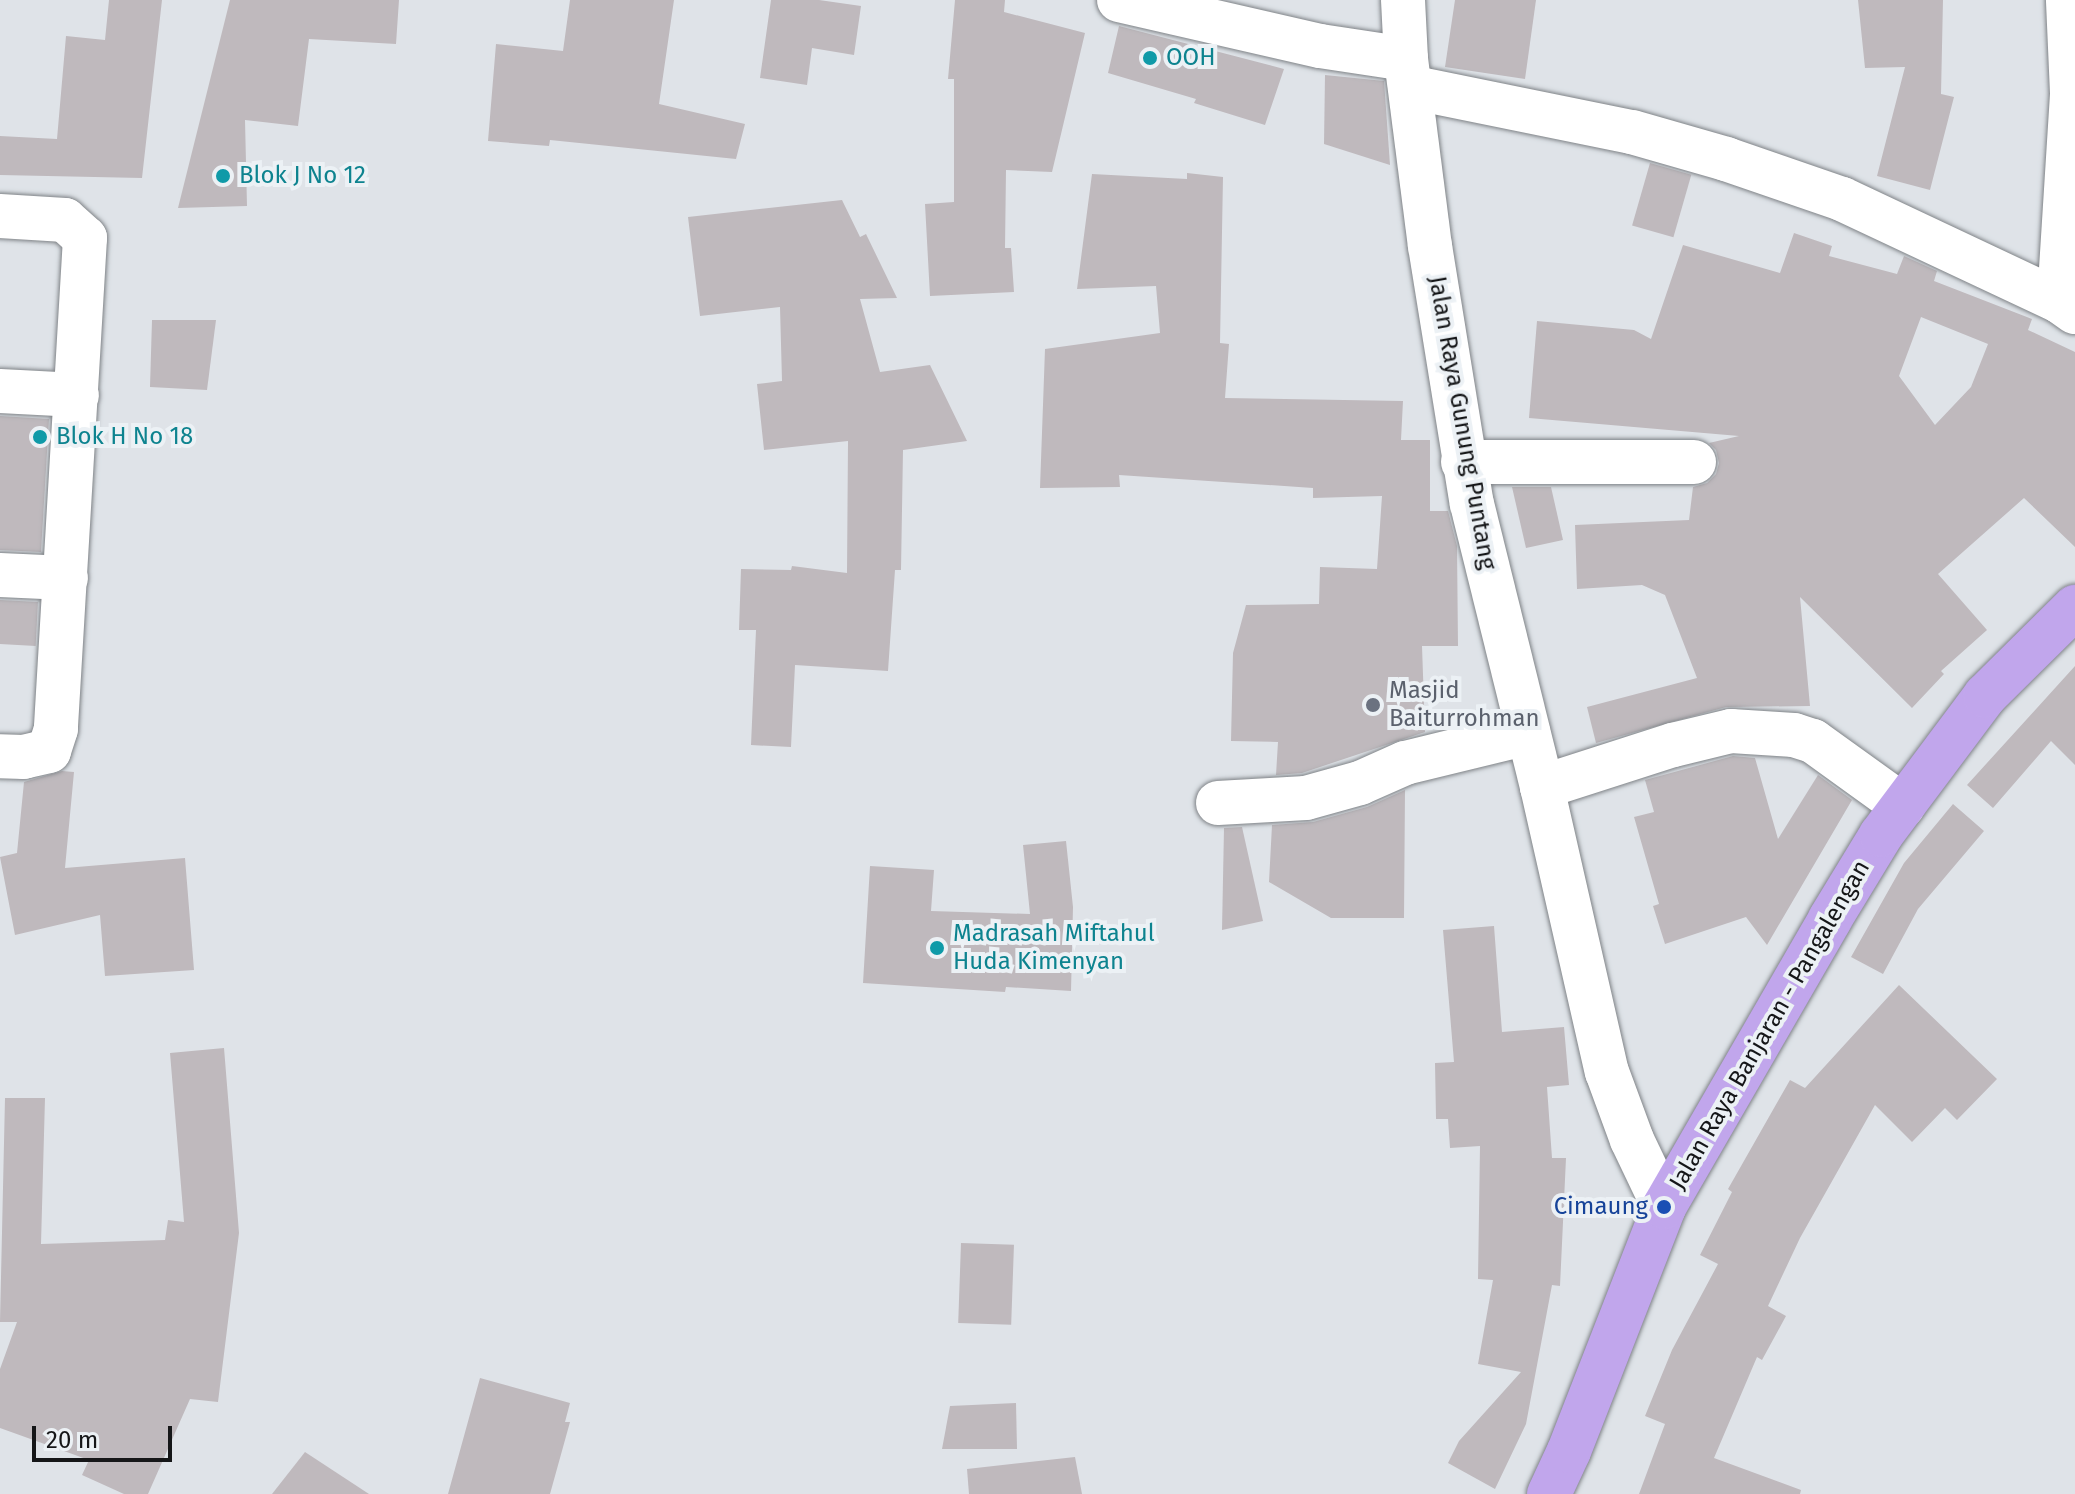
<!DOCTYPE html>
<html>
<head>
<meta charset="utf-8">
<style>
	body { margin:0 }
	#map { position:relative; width:2075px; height:1494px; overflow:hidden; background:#dfe3e8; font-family:"Fira Sans",sans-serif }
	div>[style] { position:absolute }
	.building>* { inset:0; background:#bfb9bd; transform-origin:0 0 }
	.roads { filter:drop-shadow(0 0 2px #7f8387) drop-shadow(0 0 2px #7f8387) }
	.minor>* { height:44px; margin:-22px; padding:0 22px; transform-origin:22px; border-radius:22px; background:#fff }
	.major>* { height:44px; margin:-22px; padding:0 22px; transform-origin:22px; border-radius:22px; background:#c1a6ec }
	.dots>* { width:22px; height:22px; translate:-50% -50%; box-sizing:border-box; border:4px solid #ecf1f5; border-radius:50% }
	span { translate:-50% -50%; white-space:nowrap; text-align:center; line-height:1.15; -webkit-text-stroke:8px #ecf1f5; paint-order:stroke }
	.culture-label { font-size:24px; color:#0d838f }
	.left { translate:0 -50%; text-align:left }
	.street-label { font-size:24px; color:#151618 }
	.worship-label { font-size:24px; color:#5b616d }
	.transit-label { font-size:24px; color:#164399 }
	.right { translate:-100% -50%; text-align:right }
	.scale { position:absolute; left:32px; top:1426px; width:140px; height:36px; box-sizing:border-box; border:4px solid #151618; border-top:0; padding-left:10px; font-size:24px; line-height:28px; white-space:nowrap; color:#151618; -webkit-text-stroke:6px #ecf1f5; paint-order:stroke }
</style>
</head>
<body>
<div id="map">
	<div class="building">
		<i style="clip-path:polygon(109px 0,162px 0,142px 178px,0 175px,0 136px,57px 139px,66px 36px,105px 40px)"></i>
		<i style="clip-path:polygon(230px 0,399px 0,396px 44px,309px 39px,298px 126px,245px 120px,247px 206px,178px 208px)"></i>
		<i style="clip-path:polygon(570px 0,674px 0,659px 104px,745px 124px,736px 159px,550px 140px,549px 146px,488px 141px,496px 44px,563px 51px)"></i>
		<i style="clip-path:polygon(771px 0,819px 0,861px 6px,854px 55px,812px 48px,807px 85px,760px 78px)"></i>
		<i style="clip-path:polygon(955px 0,1005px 0,1004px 12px,1085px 33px,1052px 172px,1006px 170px,1005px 248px,1011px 248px,1014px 292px,930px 296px,925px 204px,954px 202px,954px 79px,948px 79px)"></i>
		<i style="clip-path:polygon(1455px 0,1536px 0,1525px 79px,1445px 67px)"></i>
		<i style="clip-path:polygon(1858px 0,1943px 0,1941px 94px,1954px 97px,1930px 190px,1877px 176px,1905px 67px,1865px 68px)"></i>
		<i style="clip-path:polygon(1119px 26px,1284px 69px,1265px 125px,1194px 103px,1196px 99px,1108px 73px)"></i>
		<i style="clip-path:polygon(1325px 75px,1384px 81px,1390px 165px,1324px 144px)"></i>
		<i style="left:1650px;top:163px;width:43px;height:65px;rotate:16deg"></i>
		<i style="clip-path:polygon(1187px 173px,1223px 177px,1220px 343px,1229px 344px,1225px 398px,1403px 401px,1401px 440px,1430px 440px,1430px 511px,1448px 511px,1457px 546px,1458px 646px,1422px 646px,1425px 732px,1302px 773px,1276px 775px,1278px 742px,1231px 741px,1233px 653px,1246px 605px,1319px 604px,1320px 567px,1377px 569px,1382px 496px,1313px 498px,1313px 488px,1119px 475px,1120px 487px,1040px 488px,1045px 349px,1160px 333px,1156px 286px,1077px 289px,1092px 174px,1187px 179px)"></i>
		<i style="clip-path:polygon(842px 200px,860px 237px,866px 234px,897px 298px,860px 299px,880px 372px,930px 365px,967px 441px,903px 450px,901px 570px,895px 570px,888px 671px,795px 665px,791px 747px,751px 745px,756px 630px,739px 630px,741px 569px,791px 570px,792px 566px,847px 573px,848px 441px,764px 450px,757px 384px,782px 381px,780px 307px,700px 316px,688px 217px)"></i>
		<i style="clip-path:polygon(evenodd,1794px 233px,1832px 246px,1829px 256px,1897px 274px,1904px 256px,1937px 271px,1934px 281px,2032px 319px,2028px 330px,2075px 352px,2075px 547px,2024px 498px,1938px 574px,1987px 630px,1941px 671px,1944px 674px,1912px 708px,1800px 597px,1810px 706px,1726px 707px,1596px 743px,1587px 707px,1697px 678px,1665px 595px,1642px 585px,1577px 589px,1575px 525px,1689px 520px,1693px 487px,1707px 483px,1716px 474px,1719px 463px,1716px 450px,1709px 443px,1739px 436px,1529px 418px,1537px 321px,1634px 330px,1651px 339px,1683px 245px,1780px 273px,1794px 233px,1921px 317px,1988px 344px,1971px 387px,1935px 425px,1899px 376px,1921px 317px)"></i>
		<i style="clip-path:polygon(152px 320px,216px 320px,207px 390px,150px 387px)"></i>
		<i style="clip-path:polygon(0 416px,49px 419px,41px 552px,0 550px)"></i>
		<i style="clip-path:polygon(1512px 487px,1551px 487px,1563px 540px,1526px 548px)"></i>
		<i style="left:0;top:600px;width:38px;height:44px;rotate:3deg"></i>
		<i style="clip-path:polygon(2075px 666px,2075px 765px,2051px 741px,1993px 808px,1967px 785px)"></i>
		<i style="clip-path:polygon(1733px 756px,1755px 758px,1778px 839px,1818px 775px,1852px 800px,1767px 945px,1746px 917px,1665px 944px,1653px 906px,1659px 904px,1634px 817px,1654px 812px,1645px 780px)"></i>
		<i style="clip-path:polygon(62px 771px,74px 772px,65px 868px,185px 858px,194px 970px,105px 976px,100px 915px,15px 935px,0 857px,17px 853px,24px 782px)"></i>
		<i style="clip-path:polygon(1405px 790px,1404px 918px,1331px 918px,1269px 882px,1272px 825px,1313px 822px,1367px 807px)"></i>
		<i style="clip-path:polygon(1953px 804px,1984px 831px,1918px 909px,1883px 974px,1851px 957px,1904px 863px)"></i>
		<i style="clip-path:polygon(1242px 827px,1263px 921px,1222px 930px,1224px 828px)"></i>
		<i style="clip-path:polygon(1066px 841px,1073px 907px,1071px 991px,1006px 987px,1005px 992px,863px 983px,870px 866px,934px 870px,931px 911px,1030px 914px,1023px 845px)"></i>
		<i style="clip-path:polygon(1494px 926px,1502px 1032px,1564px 1027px,1569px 1085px,1547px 1087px,1552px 1158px,1566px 1158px,1560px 1286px,1552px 1285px,1526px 1424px,1495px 1489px,1448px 1463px,1459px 1441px,1521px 1372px,1478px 1364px,1493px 1280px,1478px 1279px,1480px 1146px,1450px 1148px,1448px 1119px,1436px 1119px,1435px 1063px,1454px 1062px,1443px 930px)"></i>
		<i style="clip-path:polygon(1899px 985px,1997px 1079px,1957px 1120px,1945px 1108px,1912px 1142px,1875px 1105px,1800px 1238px,1768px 1306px,1786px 1316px,1762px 1360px,1757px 1357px,1714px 1458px,1801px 1490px,1800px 1494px,1639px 1494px,1665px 1424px,1645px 1416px,1672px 1350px,1718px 1264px,1700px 1255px,1732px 1192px,1728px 1189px,1790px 1080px,1805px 1088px)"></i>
		<i style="clip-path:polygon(224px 1048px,239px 1233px,218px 1402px,190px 1399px,148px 1494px,124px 1494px,82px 1475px,89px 1460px,0 1428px,0 1369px,17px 1322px,0 1322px,5px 1098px,45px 1098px,41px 1244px,165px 1240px,168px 1220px,184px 1222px,170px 1053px)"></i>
		<i style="left:961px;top:1243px;width:53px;height:80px;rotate:2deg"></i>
		<i style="clip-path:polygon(480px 1378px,570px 1403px,565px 1422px,570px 1422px,550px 1494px,448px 1494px)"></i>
		<i style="clip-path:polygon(1016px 1403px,1017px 1449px,942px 1449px,950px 1406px)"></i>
		<i style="clip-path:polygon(305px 1452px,369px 1494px,272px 1494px)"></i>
		<i style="clip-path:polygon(1075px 1457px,1082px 1494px,969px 1494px,967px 1469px)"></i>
	</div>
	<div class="roads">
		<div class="minor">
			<i style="left:1119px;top:0;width:206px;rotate:12.9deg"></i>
			<i style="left:1320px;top:46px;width:87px;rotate:8.6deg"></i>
			<i style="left:1403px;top:0;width:59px;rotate:87.1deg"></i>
			<i style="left:1406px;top:59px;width:189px;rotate:82.7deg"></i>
			<i style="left:1430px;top:246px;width:261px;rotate:80.8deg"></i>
			<i style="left:1472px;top:504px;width:292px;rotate:76.1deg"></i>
			<i style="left:1542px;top:787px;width:292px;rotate:77.2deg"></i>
			<i style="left:1607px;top:1072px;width:72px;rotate:69.8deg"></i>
			<i style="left:1632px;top:1140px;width:74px;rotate:64.5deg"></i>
			<i style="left:1410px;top:87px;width:227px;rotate:11.5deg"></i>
			<i style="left:1632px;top:132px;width:98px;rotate:16deg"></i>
			<i style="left:1726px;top:159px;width:123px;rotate:19deg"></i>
			<i style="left:1842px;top:199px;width:240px;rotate:25.2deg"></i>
			<i style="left:2059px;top:301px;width:19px;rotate:35deg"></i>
			<i style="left:0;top:216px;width:65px;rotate:3.5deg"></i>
			<i style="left:65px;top:220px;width:27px;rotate:42deg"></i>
			<i style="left:85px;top:238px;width:492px;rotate:93.4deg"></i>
			<i style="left:56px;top:729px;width:23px;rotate:108deg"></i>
			<i style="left:49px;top:751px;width:26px;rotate:167deg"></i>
			<i style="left:24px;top:757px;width:24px;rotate:-178deg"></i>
			<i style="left:2059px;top:301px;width:208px;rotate:-86.4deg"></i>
			<i style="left:2072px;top:93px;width:93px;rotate:-92.5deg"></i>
			<i style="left:0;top:391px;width:77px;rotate:3deg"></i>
			<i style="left:1463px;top:462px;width:231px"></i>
			<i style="left:0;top:575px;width:66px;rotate:2.6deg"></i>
			<i style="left:1542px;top:787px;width:138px;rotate:-17.8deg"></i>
			<i style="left:1673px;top:745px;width:60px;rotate:-13.6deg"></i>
			<i style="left:1731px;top:731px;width:63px;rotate:3.6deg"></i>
			<i style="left:1794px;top:735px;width:20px;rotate:18deg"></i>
			<i style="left:1813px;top:741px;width:111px;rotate:35.8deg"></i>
			<i style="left:1218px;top:803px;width:88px;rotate:-3.3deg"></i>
			<i style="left:1306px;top:798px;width:56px;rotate:-15.5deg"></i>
			<i style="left:1360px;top:783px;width:49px;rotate:-24deg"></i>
			<i style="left:1405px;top:763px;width:127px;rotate:-13.7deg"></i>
		</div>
		<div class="major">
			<i style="left:1549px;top:1494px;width:47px;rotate:-65.1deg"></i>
			<i style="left:1569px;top:1451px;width:262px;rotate:-68.7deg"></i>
			<i style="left:1664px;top:1207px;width:332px;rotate:-60deg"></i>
			<i style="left:1830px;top:919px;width:98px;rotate:-58.7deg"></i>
			<i style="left:1881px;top:835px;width:174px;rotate:-53.2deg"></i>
			<i style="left:1985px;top:696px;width:127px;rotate:-44.7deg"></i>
		</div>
	</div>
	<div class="dots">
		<i style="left:1150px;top:58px;background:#0f9aa8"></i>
		<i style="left:223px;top:176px;background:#0f9aa8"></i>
		<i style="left:40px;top:437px;background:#0f9aa8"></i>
		<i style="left:1373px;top:705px;background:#6b7280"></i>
		<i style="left:937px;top:948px;background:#0f9aa8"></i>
		<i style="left:1664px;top:1207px;background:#1a4fb4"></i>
	</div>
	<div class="culture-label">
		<span class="left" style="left:1166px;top:58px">OOH</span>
		<span class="left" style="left:239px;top:176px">Blok J No 12</span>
		<span class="left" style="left:56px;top:437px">Blok H No 18</span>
		<span class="left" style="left:953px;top:948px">Madrasah Miftahul<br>Huda Kimenyan</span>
	</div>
	<div class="street-label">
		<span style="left:1462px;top:423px;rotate:80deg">Jalan Raya Gunung Puntang</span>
		<span style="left:1770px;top:1025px;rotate:-60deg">Jalan Raya Banjaran - Pangalengan</span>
	</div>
	<div class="worship-label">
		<span class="left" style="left:1389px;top:705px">Masjid<br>Baiturrohman</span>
	</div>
	<div class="transit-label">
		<span class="right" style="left:1648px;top:1207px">Cimaung</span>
	</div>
	<div class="scale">20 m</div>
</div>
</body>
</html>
